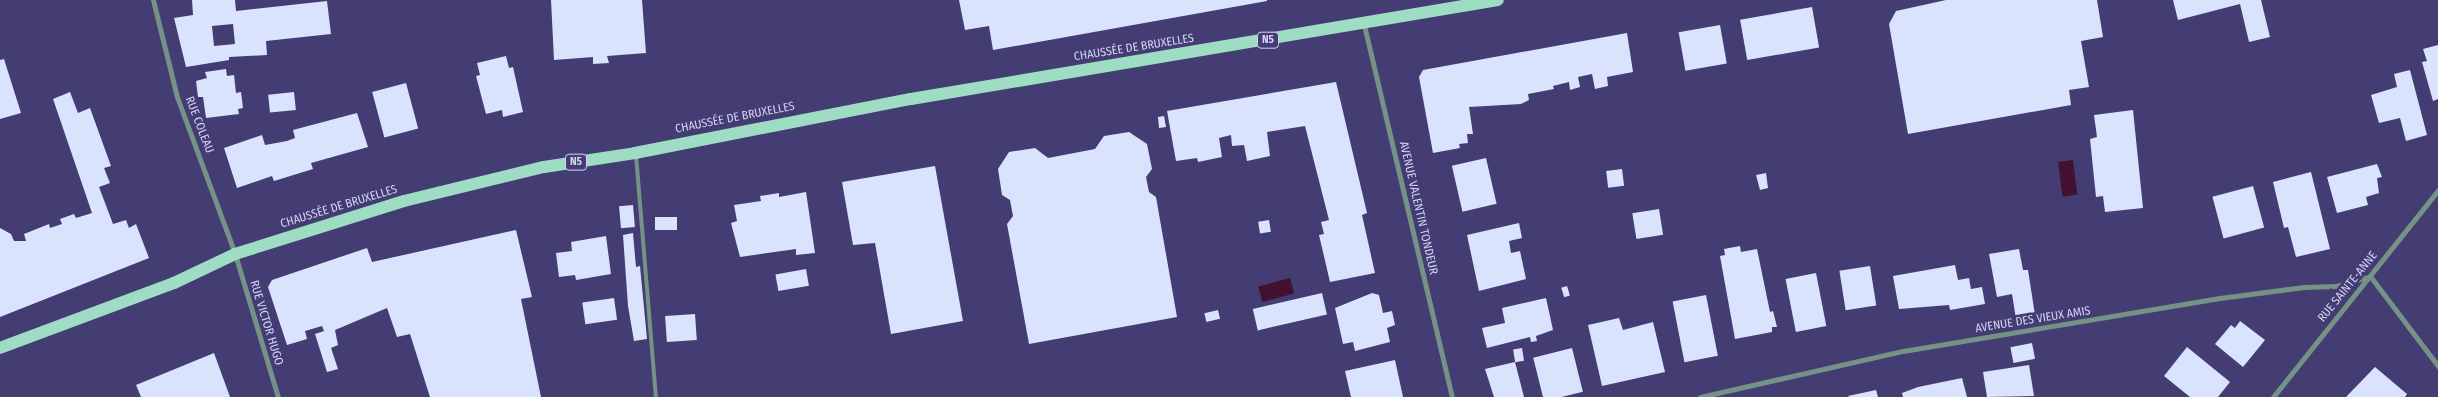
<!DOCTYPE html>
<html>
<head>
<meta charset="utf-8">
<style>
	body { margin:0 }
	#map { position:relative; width:2438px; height:397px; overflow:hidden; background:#443d73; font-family:"Fira Sans Condensed",sans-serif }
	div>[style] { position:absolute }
	.water>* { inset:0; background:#451130; transform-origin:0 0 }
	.building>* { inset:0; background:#d9e3fd; transform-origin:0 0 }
	.service>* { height:4px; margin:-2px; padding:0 2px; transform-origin:2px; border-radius:2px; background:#749286 }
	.minor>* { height:5px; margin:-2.5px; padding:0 2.5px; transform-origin:2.5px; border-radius:2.5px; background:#749286 }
	.primary>* { height:12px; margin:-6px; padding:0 6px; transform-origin:6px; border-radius:6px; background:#9eddc4 }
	span { translate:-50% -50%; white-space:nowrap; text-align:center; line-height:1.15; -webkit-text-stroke:5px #443d73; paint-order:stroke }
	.shield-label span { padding:1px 4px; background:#443d73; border:1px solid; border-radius:4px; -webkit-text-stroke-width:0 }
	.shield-label { font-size:11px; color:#d4d3f4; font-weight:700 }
	.street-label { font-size:12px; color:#d4d3f4 }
</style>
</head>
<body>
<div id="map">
	<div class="water">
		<i style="left:2073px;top:160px;width:35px;height:15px;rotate:83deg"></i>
		<i style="left:1290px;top:278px;width:16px;height:33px;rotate:75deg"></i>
	</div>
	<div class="building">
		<i style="clip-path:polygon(evenodd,192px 0,235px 0,236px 11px,327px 1px,331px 34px,266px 41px,267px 55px,229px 57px,229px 60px,186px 67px,174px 18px,193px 15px,192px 0,233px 24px,235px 44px,214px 46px,212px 26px,233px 24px)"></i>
		<i style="clip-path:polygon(551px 0,642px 0,646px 53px,607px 56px,609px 63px,593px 64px,593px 57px,554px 60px)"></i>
		<i style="clip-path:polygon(959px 0,1267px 0,1267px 1px,993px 50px,989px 26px,965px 30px)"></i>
		<i style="clip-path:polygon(1946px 0,2097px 0,2103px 37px,2081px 41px,2089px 87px,2069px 90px,2071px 105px,1908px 134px,1889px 24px,1896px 11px)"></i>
		<i style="clip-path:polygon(2173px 0,2261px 0,2270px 37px,2249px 42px,2240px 4px,2178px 20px)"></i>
		<i style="left:1812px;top:7px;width:41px;height:73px;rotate:80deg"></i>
		<i style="left:1720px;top:25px;width:39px;height:42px;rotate:80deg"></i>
		<i style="clip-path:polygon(1627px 33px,1633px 72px,1607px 77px,1608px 86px,1595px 89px,1592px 74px,1578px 77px,1580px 87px,1570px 90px,1569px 82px,1553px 86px,1554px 89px,1528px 94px,1529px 100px,1521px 104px,1469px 107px,1473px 134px,1467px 134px,1468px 143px,1459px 144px,1460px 148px,1433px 153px,1419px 77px,1423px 70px)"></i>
		<i style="clip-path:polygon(2438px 45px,2438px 99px,2433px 101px,2422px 62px,2427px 61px,2423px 49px)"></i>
		<i style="clip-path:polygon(506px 56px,509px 68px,513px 67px,523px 112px,503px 117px,502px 110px,486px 114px,476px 76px,480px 75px,477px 63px)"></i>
		<i style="clip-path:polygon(4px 59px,21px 113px,0 119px,0 60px)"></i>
		<i style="clip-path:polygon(226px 69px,227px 76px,234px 75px,236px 93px,241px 92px,243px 108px,238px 109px,239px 114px,206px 118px,203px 97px,198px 97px,196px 81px,207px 78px,205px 72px)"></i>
		<i style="clip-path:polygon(2410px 70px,2427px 135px,2406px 141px,2400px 118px,2379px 123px,2371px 95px,2397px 87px,2394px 74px)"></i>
		<i style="clip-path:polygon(1336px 82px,1367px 213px,1362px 215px,1375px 273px,1330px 282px,1319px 235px,1324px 234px,1321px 222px,1329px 220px,1305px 126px,1267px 132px,1270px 156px,1247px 161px,1244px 145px,1232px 146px,1231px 135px,1219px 138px,1222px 157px,1198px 162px,1197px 158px,1176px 161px,1167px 111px)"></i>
		<i style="left:406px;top:83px;width:47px;height:35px;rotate:75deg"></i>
		<i style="clip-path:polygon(70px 92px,78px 113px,90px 108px,111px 166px,104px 168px,110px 183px,99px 187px,113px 224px,126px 220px,129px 228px,136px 224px,149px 258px,0 317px,0 228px,11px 234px,14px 241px,26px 241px,24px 234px,49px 224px,50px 228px,62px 224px,60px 219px,74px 214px,76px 218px,92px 213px,53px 99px)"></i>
		<i style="left:294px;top:92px;width:18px;height:26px;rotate:84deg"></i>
		<i style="clip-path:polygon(2133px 110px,2143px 208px,2105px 212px,2103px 196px,2096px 197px,2090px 139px,2097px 137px,2094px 115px)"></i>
		<i style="clip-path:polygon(357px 113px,368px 147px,311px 163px,313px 169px,274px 181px,272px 176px,237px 188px,224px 148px,262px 135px,265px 145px,287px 141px,295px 138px,293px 130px)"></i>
		<i style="clip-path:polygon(1164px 116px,1166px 127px,1159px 128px,1158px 117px)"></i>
		<i style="clip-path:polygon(1129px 132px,1147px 144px,1152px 169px,1146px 177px,1149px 192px,1156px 197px,1177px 317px,1029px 344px,1007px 224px,1013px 216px,1010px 200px,1002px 195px,998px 169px,1009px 152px,1035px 148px,1048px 158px,1095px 149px,1104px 136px)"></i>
		<i style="left:1486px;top:158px;width:47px;height:35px;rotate:77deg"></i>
		<i style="clip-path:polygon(2377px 164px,2382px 177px,2377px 178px,2379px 193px,2366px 197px,2368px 205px,2337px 213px,2327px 177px)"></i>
		<i style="clip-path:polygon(935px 166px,963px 321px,891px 334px,875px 243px,853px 245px,842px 182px)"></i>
		<i style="left:1622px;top:169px;width:17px;height:16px;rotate:83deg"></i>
		<i style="clip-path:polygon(2311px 172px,2330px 249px,2296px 257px,2288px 227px,2284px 228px,2273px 182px)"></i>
		<i style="clip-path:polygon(1766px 173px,1768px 188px,1760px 190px,1756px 175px)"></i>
		<i style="left:2253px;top:186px;width:43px;height:42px;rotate:75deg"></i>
		<i style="clip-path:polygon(806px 192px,815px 253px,796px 255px,796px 249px,740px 257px,731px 223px,737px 221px,734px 205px,761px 201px,760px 196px,779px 193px,779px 197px)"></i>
		<i style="left:633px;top:205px;width:22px;height:14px;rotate:85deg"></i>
		<i style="left:1659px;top:209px;width:26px;height:27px;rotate:81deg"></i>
		<i style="left:677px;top:217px;width:13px;height:22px;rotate:90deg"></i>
		<i style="left:1269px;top:220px;width:12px;height:11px;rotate:81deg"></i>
		<i style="clip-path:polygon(1519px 223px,1522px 238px,1509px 241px,1511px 253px,1520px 251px,1526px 279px,1479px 291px,1467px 235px)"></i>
		<i style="clip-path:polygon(516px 230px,532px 297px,521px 299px,541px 397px,430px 397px,410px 334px,397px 337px,387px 308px,335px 330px,338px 345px,331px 348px,338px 369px,327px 372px,315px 334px,324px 331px,322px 326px,305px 331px,307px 339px,287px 345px,268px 287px,272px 280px,367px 248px,372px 262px)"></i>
		<i style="clip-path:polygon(633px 233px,636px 267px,640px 266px,647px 339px,634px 341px,628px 306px,623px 235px)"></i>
		<i style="clip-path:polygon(606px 236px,611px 274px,576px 280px,575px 275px,559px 277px,556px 253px,572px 251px,571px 242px)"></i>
		<i style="clip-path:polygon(1740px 246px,1741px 252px,1757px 249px,1770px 312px,1773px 311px,1777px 327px,1772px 327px,1772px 332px,1735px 339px,1720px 256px,1725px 255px,1724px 249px)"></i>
		<i style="clip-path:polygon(2019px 249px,2023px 270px,2028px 270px,2035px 315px,2016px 319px,2012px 294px,1997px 297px,1989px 254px)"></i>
		<i style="clip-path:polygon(1955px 265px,1958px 280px,1969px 278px,1971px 289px,1982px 287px,1985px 304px,1950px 310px,1949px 305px,1899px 309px,1893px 276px)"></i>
		<i style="left:1870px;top:266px;width:40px;height:31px;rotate:81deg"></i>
		<i style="left:806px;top:269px;width:17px;height:31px;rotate:80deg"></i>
		<i style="left:1816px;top:273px;width:54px;height:31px;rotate:79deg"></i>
		<i style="left:1567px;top:286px;width:10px;height:6px;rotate:73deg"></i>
		<i style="left:1322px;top:293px;width:22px;height:71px;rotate:77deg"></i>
		<i style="clip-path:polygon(1372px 293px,1379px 295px,1383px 313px,1392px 311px,1395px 325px,1387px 328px,1390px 342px,1355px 351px,1353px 342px,1343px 344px,1335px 308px)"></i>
		<i style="left:1706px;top:295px;width:62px;height:34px;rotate:79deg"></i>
		<i style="left:614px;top:298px;width:22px;height:32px;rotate:82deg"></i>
		<i style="clip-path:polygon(1546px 298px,1553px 330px,1536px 336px,1537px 341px,1531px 342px,1530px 337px,1487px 348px,1482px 328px,1505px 323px,1502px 308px)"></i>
		<i style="left:1218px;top:310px;width:9px;height:14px;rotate:77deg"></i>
		<i style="left:695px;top:314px;width:26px;height:30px;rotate:86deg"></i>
		<i style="clip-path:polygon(1619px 318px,1623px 330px,1653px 322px,1665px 372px,1602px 386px,1588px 325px)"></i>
		<i style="clip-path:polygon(2240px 321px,2265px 340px,2243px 367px,2215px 344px,2231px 325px,2235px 328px)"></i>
		<i style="left:2032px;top:343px;width:16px;height:22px;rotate:79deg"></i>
		<i style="clip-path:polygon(2187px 347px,2230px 382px,2218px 397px,2190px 397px,2164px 376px)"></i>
		<i style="left:1522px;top:348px;width:13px;height:9px;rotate:81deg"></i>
		<i style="left:1572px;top:348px;width:45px;height:40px;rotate:76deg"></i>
		<i style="clip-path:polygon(214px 353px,230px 397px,141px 397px,136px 385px)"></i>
		<i style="clip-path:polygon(1395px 360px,1403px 397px,1351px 397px,1345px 371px)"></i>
		<i style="clip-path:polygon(1515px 362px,1524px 397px,1494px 397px,1485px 369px)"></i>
		<i style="clip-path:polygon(2029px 365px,2034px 396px,1987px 397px,1983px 372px)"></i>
		<i style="clip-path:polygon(2375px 367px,2407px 394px,2405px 397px,2346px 397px)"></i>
		<i style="clip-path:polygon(1962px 378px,1967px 397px,1903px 397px,1902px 393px,1918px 387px)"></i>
		<i style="clip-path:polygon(1876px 390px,1878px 397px,1849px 397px,1848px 396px)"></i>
	</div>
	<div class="service">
		<i style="left:636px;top:155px;width:243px;rotate:85.3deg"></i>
	</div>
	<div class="minor">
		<i style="left:153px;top:0;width:100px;rotate:76.1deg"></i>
		<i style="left:177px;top:97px;width:167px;rotate:69.7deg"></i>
		<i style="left:235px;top:254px;width:149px;rotate:73.3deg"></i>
		<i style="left:1364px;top:25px;width:382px;rotate:76.7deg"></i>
		<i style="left:1700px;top:397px;width:208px;rotate:-12.8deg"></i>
		<i style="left:1903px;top:351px;width:321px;rotate:-9.5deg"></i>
		<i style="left:2220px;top:298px;width:85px;rotate:-7.5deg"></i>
		<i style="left:2304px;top:287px;width:32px;rotate:-2deg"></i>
		<i style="left:2336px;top:286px;width:35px;rotate:-16deg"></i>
		<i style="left:2370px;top:276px;width:113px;rotate:52.9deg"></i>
		<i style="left:2273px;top:397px;width:265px;rotate:-51.4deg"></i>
	</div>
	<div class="primary">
		<i style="left:0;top:348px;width:186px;rotate:-20.5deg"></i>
		<i style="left:174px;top:283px;width:68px;rotate:-25.4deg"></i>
		<i style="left:235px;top:254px;width:177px;rotate:-17.4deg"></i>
		<i style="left:404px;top:201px;width:144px;rotate:-13.7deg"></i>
		<i style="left:544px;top:167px;width:92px;rotate:-8.7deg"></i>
		<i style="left:635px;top:153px;width:281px;rotate:-11.1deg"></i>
		<i style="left:911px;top:99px;width:595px;rotate:-9.57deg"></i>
	</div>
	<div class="shield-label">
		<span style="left:1268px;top:40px">N5</span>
		<span style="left:576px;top:162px">N5</span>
	</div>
	<div class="street-label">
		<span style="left:1134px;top:48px;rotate:-9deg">CHAUSSÉE DE BRUXELLES</span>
		<span style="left:735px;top:118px;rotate:-11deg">CHAUSSÉE DE BRUXELLES</span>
		<span style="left:199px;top:125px;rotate:69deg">RUE COLEAU</span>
		<span style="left:339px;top:207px;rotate:-17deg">CHAUSSÉE DE BRUXELLES</span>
		<span style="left:1418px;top:208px;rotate:77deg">AVENUE VALENTIN TONDEUR</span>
		<span style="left:2348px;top:287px;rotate:-51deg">RUE SAINTE-ANNE</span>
		<span style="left:2033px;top:320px;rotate:-9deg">AVENUE DES VIEUX AMIS</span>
		<span style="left:266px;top:323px;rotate:73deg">RUE VICTOR HUGO</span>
	</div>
</div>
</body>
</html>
